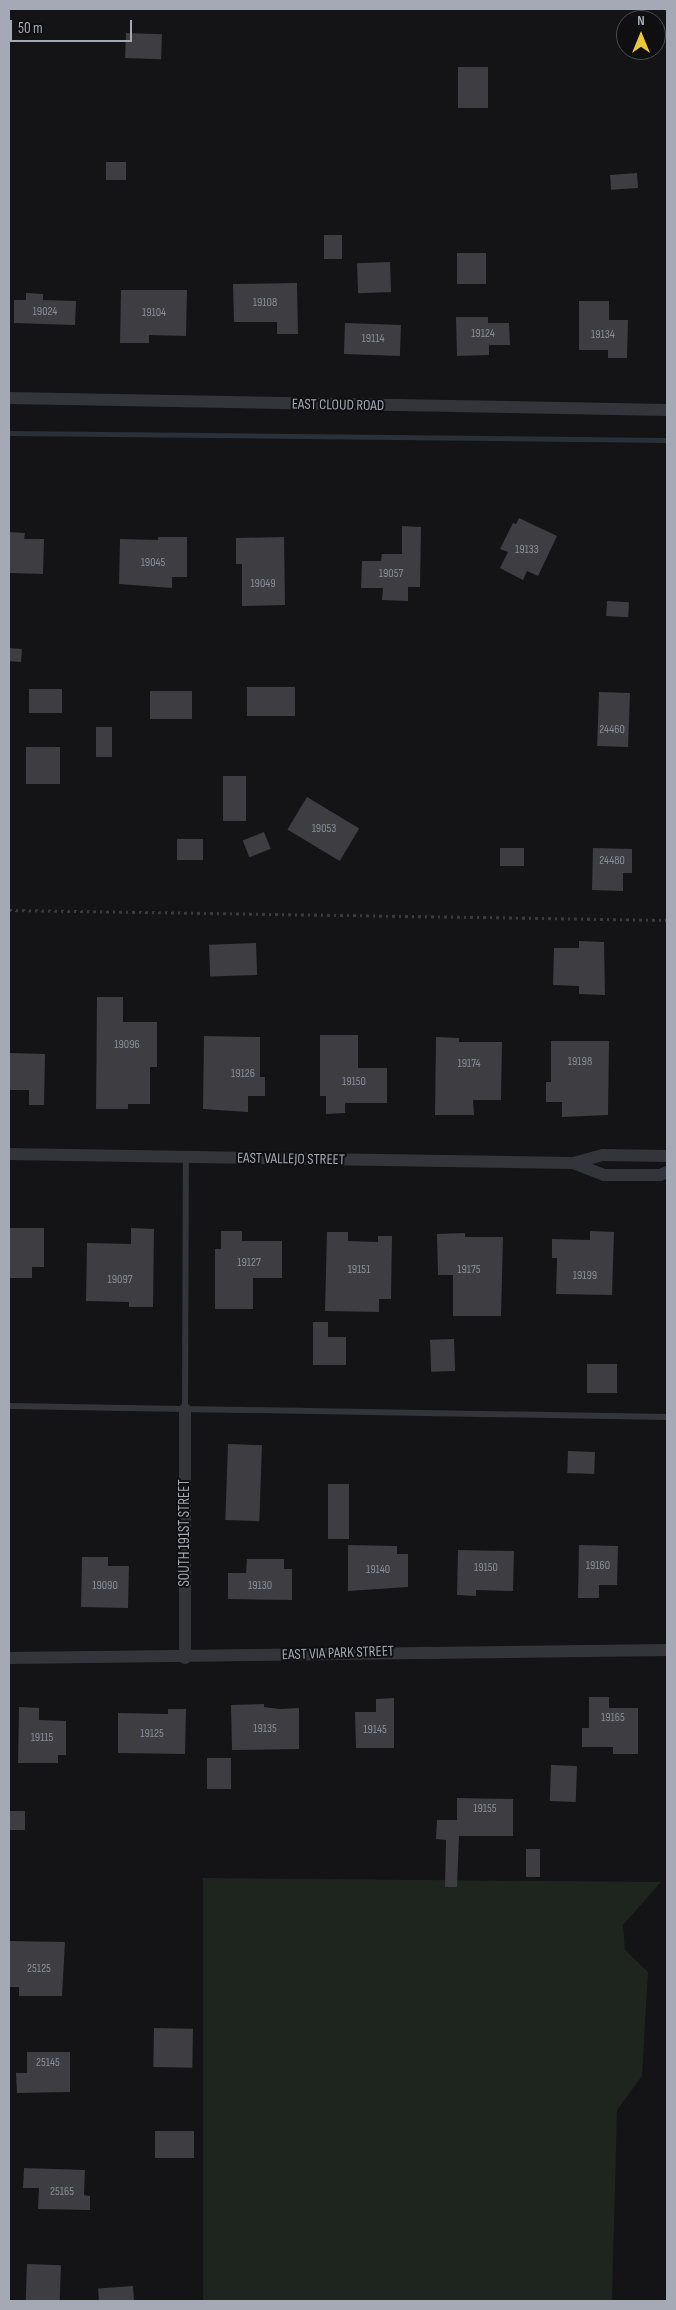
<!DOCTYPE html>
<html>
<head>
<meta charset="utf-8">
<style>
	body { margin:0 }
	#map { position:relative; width:676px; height:2310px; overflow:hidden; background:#141315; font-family:"Sofia Sans Condensed",sans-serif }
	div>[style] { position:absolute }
	.green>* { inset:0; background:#1e251f }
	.stream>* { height:5px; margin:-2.5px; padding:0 2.5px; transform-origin:2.5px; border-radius:2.5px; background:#2a3038 }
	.building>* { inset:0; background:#3e3d42; transform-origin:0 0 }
	.path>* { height:3px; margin-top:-1.5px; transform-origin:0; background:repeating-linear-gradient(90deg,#3a3b41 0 2.5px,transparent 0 6.5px) }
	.lane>* { height:6px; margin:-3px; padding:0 3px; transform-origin:3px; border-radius:3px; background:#34353a }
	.street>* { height:12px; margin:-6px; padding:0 6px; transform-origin:6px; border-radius:6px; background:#34353a }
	span { translate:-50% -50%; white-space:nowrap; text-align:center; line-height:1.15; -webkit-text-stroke:4px #0f0e10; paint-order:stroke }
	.number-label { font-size:12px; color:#8b8d98 }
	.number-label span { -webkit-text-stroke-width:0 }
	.street-label { font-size:15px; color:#a5a8b5 }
	.frame { position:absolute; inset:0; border:10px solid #a5a8b5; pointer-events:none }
	.north { position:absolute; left:616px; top:10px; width:50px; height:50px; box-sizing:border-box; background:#0f0e10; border:1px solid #4b4c52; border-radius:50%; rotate:0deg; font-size:14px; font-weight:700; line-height:20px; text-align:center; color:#a5a8b5 }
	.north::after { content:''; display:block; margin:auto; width:18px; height:22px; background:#ecc934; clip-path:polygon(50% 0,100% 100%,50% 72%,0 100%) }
	.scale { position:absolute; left:10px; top:20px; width:122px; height:22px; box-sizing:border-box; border:2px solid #a5a8b5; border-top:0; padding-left:6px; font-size:15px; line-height:18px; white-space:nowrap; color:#a5a8b5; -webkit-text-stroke:4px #0f0e10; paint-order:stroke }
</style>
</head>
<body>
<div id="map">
	<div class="green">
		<i style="clip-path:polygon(203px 1878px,661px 1882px,623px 1925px,625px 1950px,648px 1972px,642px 2076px,617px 2110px,612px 2301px,203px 2301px)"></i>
	</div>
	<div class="stream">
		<i style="left:9px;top:433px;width:658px;rotate:0.61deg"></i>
	</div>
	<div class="building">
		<i style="left:126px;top:33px;width:36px;height:25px;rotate:2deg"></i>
		<i style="left:458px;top:67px;width:30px;height:41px"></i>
		<i style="left:106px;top:162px;width:20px;height:18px"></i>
		<i style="left:637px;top:173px;width:15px;height:27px;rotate:86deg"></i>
		<i style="left:324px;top:235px;width:18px;height:24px"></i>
		<i style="left:457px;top:253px;width:29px;height:31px"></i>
		<i style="left:390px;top:262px;width:30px;height:33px;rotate:88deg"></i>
		<i style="clip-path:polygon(297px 283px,298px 334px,277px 334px,277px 322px,234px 322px,233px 284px)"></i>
		<i style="clip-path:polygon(121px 290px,187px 290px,186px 336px,149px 335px,149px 343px,120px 343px)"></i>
		<i style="clip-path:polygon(26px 293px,43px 294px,43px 300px,76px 301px,75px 325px,14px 323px,14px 300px,26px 300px)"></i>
		<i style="clip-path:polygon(579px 301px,609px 301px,609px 320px,628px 320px,627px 358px,608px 358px,608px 350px,579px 350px)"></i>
		<i style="clip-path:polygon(456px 317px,488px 317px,488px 323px,509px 323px,510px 345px,489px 345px,489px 355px,457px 356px)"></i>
		<i style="left:345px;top:323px;width:56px;height:31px;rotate:2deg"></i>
		<i style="clip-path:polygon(519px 518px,557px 536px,538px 576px,527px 571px,523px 580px,500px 568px,508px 552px,500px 549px,513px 523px,516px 524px)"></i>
		<i style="clip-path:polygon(402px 526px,421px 527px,420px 587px,408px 587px,408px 601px,382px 600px,383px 588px,361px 588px,362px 561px,381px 561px,382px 554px,402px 554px)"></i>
		<i style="clip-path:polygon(9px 532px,25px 533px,24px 539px,44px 539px,43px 574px,9px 573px)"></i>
		<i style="clip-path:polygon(158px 537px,187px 537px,187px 577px,172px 577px,172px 588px,119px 584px,120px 539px,158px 540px)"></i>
		<i style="clip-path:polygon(284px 537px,285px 605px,242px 606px,242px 564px,236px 564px,236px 538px)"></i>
		<i style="left:607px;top:601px;width:22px;height:15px;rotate:3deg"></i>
		<i style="left:9px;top:648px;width:13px;height:13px;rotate:4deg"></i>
		<i style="left:247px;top:687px;width:48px;height:29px"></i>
		<i style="left:29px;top:689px;width:33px;height:24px"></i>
		<i style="left:150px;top:691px;width:42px;height:28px"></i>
		<i style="left:599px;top:692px;width:31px;height:54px;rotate:2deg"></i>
		<i style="left:96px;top:727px;width:16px;height:30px"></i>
		<i style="left:26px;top:747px;width:34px;height:37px"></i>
		<i style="left:223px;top:776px;width:23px;height:45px"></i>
		<i style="left:307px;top:797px;width:61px;height:38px;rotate:31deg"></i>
		<i style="left:264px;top:832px;width:18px;height:23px;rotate:68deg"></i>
		<i style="left:203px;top:839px;width:21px;height:26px;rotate:90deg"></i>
		<i style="left:500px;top:848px;width:24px;height:18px"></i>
		<i style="clip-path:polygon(593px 848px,632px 849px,632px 873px,623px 873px,623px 891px,592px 890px)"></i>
		<i style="clip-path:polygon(579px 941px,604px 942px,605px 995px,579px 994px,579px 986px,553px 985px,554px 948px,579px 948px)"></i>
		<i style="left:256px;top:943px;width:32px;height:47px;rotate:88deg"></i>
		<i style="clip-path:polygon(97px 997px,123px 997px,123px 1022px,157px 1022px,157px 1067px,150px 1067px,150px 1104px,128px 1104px,128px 1109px,96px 1109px)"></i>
		<i style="clip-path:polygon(320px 1035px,358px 1035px,358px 1068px,387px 1068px,387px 1103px,345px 1103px,345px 1113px,326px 1114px,326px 1096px,320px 1096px)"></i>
		<i style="clip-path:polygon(204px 1036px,260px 1037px,260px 1077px,265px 1077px,265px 1096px,248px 1096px,248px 1112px,203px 1109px)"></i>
		<i style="clip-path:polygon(436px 1037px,459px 1038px,459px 1042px,502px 1042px,501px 1100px,473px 1100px,474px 1115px,435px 1115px)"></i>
		<i style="clip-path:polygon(551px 1041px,609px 1041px,608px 1115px,562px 1117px,562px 1102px,546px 1102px,546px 1082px,551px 1082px)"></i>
		<i style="clip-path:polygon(9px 1053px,45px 1054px,44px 1105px,29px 1105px,29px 1090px,9px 1090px)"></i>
		<i style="clip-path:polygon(9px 1228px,44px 1228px,44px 1267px,32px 1267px,32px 1278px,9px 1278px)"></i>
		<i style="clip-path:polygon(131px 1228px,154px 1229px,153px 1307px,129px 1307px,129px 1302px,86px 1301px,87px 1243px,131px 1244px)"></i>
		<i style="clip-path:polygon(221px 1231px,242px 1231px,242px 1241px,282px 1241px,282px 1278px,253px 1278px,253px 1309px,215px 1309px,215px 1249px,221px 1249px)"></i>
		<i style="clip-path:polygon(590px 1231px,614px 1232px,612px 1295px,556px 1294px,557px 1258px,552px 1258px,552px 1239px,590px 1240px)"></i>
		<i style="clip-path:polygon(327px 1232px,348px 1232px,348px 1241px,378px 1242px,378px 1236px,392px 1236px,391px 1299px,379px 1299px,379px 1312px,325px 1311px)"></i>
		<i style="clip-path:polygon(465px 1233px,465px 1237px,503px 1237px,501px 1316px,453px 1316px,453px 1275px,438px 1275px,437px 1234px)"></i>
		<i style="clip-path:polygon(313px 1322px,328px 1322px,328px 1337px,346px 1337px,346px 1365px,313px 1365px)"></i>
		<i style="left:454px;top:1339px;width:32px;height:24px;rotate:88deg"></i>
		<i style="left:587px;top:1364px;width:30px;height:29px"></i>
		<i style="left:228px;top:1444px;width:34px;height:76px;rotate:2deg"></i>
		<i style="left:568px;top:1451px;width:27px;height:22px;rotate:2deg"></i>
		<i style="left:328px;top:1484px;width:21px;height:55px"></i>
		<i style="clip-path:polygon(348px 1545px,397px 1546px,397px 1554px,408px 1554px,408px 1587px,348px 1591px)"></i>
		<i style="clip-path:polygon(579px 1545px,618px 1546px,617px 1585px,599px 1585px,599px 1598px,578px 1598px)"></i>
		<i style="clip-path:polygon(458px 1550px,514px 1551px,513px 1591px,476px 1590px,476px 1596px,457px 1595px)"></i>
		<i style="clip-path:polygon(82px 1557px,108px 1557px,108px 1566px,129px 1566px,128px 1608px,81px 1607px)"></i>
		<i style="clip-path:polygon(247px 1559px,284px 1559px,284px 1569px,292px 1569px,292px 1600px,228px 1599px,228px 1573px,246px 1573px)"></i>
		<i style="clip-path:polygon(589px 1697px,609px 1697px,609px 1708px,638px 1708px,638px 1754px,613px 1754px,613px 1747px,582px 1747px,582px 1728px,589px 1728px)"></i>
		<i style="clip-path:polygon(394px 1698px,394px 1748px,356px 1748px,355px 1712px,376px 1712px,376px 1699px)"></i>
		<i style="clip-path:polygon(264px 1704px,264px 1707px,279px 1709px,299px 1708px,299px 1749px,232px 1750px,231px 1705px)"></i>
		<i style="clip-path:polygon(19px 1707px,39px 1708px,39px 1720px,66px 1721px,66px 1755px,58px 1755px,58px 1763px,18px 1763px)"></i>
		<i style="clip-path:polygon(168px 1709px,186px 1709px,185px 1754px,118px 1753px,118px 1713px,168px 1714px)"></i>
		<i style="left:207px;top:1758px;width:24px;height:31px"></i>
		<i style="left:551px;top:1765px;width:26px;height:36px;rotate:2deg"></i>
		<i style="clip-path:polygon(457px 1798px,513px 1799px,513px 1836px,459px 1836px,457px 1887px,445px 1887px,446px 1840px,436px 1839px,437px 1820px,457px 1820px)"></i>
		<i style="left:9px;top:1811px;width:16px;height:19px"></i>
		<i style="left:526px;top:1849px;width:14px;height:28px"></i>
		<i style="clip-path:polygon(9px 1941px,65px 1942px,62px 1996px,19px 1996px,19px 1987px,10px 1987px)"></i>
		<i style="left:154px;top:2028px;width:39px;height:39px;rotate:1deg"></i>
		<i style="clip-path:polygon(27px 2052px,70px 2052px,70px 2092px,17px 2093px,16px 2073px,27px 2073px)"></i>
		<i style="left:155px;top:2131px;width:39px;height:27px"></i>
		<i style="clip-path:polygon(24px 2168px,85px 2170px,84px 2195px,90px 2196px,90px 2210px,38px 2209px,39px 2188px,23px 2188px)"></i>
		<i style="left:27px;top:2264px;width:34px;height:37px;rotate:2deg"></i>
		<i style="left:133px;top:2286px;width:15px;height:35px;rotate:86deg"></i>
	</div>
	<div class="path">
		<i style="left:9px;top:910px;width:658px;rotate:0.87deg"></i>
	</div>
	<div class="lane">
		<i style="left:9px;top:1406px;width:658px;rotate:0.96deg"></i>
		<i style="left:185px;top:1409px;width:252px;rotate:-89.8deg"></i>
	</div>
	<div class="street">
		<i style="left:9px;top:398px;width:658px;rotate:1.04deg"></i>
		<i style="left:9px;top:1154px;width:564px;rotate:0.91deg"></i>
		<i style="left:573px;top:1163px;width:31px;rotate:-15deg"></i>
		<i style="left:603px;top:1155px;width:64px;rotate:0.9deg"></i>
		<i style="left:573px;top:1163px;width:33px;rotate:21deg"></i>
		<i style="left:604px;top:1175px;width:56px"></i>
		<i style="left:660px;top:1175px;width:8px;rotate:-23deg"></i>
		<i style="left:185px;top:1409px;width:249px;rotate:90deg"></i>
		<i style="left:9px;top:1658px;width:658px;rotate:-0.7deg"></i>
	</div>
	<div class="number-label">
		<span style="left:265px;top:303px">19108</span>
		<span style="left:45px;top:312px">19024</span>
		<span style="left:154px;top:313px">19104</span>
		<span style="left:483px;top:334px">19124</span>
		<span style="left:603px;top:335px">19134</span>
		<span style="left:373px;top:339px">19114</span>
		<span style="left:527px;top:550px">19133</span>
		<span style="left:153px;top:563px">19045</span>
		<span style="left:391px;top:574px">19057</span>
		<span style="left:263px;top:584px">19049</span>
		<span style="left:612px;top:730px">24460</span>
		<span style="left:324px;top:829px">19053</span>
		<span style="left:612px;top:861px">24480</span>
		<span style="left:127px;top:1045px">19096</span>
		<span style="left:580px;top:1062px">19198</span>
		<span style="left:469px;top:1064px">19174</span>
		<span style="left:243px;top:1074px">19126</span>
		<span style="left:354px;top:1082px">19150</span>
		<span style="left:249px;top:1263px">19127</span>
		<span style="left:359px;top:1270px">19151</span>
		<span style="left:469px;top:1270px">19175</span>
		<span style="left:585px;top:1276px">19199</span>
		<span style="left:120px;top:1280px">19097</span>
		<span style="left:598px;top:1566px">19160</span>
		<span style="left:486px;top:1568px">19150</span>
		<span style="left:378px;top:1570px">19140</span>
		<span style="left:105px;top:1586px">19090</span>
		<span style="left:260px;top:1586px">19130</span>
		<span style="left:613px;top:1718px">19165</span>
		<span style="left:265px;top:1729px">19135</span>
		<span style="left:375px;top:1730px">19145</span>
		<span style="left:152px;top:1734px">19125</span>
		<span style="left:42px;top:1738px">19115</span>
		<span style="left:485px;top:1809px">19155</span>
		<span style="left:39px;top:1969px">25125</span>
		<span style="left:48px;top:2063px">25145</span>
		<span style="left:62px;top:2192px">25165</span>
	</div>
	<div class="street-label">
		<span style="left:338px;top:405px;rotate:1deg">EAST CLOUD ROAD</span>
		<span style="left:291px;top:1159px;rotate:1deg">EAST VALLEJO STREET</span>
		<span style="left:185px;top:1533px;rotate:-90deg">SOUTH 191ST STREET</span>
		<span style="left:338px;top:1653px;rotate:-2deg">EAST VIA PARK STREET</span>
	</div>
	<div class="frame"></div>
	<div class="north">N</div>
	<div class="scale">50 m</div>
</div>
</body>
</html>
